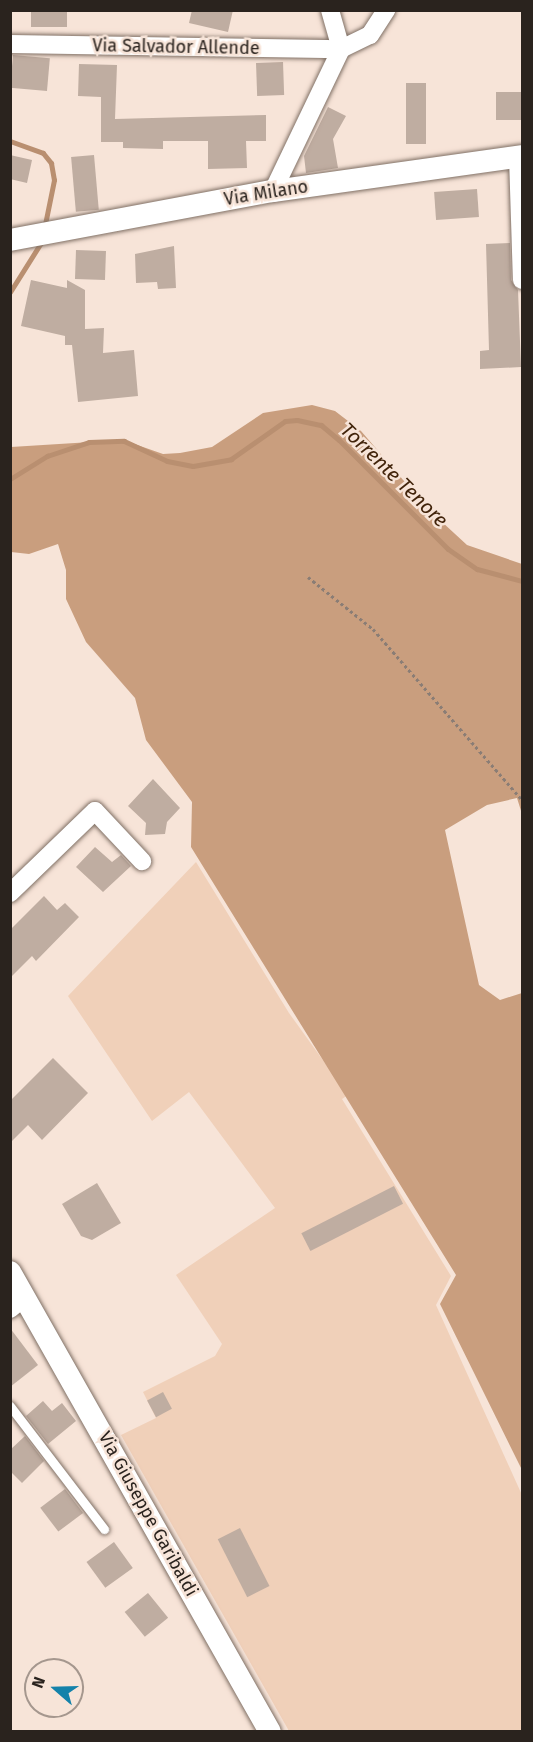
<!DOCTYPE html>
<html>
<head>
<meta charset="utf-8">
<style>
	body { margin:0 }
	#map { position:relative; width:533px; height:1742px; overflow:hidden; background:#f7e4d8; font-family:"Fira Sans",sans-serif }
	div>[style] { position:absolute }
	.green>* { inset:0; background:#f0d0b9 }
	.forest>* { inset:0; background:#c99e7e }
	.stream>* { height:5px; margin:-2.5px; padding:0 2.5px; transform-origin:2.5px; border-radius:2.5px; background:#b98f70 }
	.building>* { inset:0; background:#bfada1; transform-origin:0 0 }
	.path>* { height:3px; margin-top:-1.5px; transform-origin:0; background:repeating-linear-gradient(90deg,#8a7d75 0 3px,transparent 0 6px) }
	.roads { filter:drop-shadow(0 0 2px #807065) drop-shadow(0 0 2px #807065) }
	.service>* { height:9px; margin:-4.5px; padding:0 4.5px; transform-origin:4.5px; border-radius:4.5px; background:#fff }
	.minor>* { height:18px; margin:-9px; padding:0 9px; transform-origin:9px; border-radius:9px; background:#fff }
	.tertiary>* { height:22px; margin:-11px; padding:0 11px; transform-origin:11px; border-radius:11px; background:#fff }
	span { translate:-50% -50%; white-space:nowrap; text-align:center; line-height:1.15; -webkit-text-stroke:5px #f7e4d8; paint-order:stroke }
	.street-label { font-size:18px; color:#2a231e }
	.water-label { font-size:20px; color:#42240b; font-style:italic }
	.frame { position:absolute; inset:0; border:12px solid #2a231e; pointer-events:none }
	.north { position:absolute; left:24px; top:1658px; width:60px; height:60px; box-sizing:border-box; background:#f7e4d8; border:2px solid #a5978e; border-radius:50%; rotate:290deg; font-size:16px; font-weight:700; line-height:24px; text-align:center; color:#2a231e }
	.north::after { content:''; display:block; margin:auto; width:21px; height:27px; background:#1482aa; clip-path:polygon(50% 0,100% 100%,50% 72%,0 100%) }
</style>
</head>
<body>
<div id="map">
	<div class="green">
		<i style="clip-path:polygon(196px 862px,289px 1013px,348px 1095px,342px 1099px,451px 1276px,436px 1305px,522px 1495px,522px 1731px,289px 1731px,121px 1435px,156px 1418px,143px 1392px,215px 1356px,222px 1344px,176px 1275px,275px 1208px,189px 1092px,152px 1121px,68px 996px)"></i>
	</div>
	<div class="forest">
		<i style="clip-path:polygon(312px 405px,335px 411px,361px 431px,429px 510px,467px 545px,522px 564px,522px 814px,517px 798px,487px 805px,445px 830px,479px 985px,500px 1000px,522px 993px,522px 1470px,440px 1304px,456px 1275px,191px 847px,192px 802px,146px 740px,135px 698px,86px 642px,66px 599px,66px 570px,58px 544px,29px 554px,11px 552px,11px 447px,123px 440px,163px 454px,180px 453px,212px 447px,263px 413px)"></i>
	</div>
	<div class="stream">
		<i style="left:10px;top:141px;width:35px;rotate:20deg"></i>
		<i style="left:43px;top:153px;width:13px;rotate:51deg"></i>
		<i style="left:51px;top:163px;width:17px;rotate:80deg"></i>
		<i style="left:54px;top:180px;width:50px;rotate:101.5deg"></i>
		<i style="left:10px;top:292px;width:60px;rotate:-57.9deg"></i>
		<i style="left:10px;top:479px;width:44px;rotate:-31.9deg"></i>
		<i style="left:47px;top:456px;width:44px;rotate:-18.4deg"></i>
		<i style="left:89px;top:442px;width:35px;rotate:-2deg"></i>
		<i style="left:124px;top:441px;width:47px;rotate:24.9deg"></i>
		<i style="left:167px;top:461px;width:26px;rotate:11deg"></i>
		<i style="left:193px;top:466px;width:39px;rotate:-10deg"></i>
		<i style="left:231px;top:459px;width:66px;rotate:-35.1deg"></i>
		<i style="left:285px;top:421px;width:12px;rotate:-5deg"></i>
		<i style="left:297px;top:420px;width:25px;rotate:12deg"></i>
		<i style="left:321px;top:425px;width:23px;rotate:40deg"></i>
		<i style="left:339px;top:440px;width:154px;rotate:45deg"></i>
		<i style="left:448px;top:549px;width:35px;rotate:35deg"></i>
		<i style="left:477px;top:569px;width:47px;rotate:14.9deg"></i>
	</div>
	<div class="building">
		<i style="left:31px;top:10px;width:36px;height:17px"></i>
		<i style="clip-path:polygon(192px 10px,233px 10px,228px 32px,189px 23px)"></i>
		<i style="left:13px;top:55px;width:37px;height:33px;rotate:5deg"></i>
		<i style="left:283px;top:62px;width:33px;height:27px;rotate:88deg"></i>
		<i style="clip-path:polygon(79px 64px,117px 65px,115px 119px,266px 115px,266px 141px,246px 141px,247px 168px,208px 169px,208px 141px,163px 141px,163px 149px,123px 148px,123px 142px,101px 142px,101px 97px,78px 96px)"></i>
		<i style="left:406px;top:83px;width:20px;height:61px"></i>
		<i style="left:522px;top:92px;width:28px;height:26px;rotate:90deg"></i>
		<i style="clip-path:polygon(328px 107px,346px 116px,333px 139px,338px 168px,306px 173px,304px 156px)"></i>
		<i style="clip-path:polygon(10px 155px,32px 160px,27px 183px,10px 179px)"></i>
		<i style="left:94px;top:155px;width:55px;height:23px;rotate:85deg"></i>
		<i style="left:477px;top:189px;width:28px;height:43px;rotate:86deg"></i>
		<i style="clip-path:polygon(510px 243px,511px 280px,518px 290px,521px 367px,480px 369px,480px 351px,489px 350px,486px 244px)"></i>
		<i style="clip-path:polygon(174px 246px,176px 288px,158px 289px,157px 282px,136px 283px,135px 254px)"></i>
		<i style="left:76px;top:250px;width:30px;height:29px;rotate:2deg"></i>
		<i style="clip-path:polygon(31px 280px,67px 288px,67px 280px,85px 290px,85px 329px,104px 328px,103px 353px,134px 350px,138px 396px,78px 402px,72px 345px,65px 345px,65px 336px,21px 326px)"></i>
		<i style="clip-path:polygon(153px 779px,180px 808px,167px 822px,165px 834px,145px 835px,146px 823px,128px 806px)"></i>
		<i style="clip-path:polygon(95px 847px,112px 862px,121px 855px,131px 866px,103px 892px,76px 867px)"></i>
		<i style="clip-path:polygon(44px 896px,57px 910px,65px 903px,79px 917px,36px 961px,32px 956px,10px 978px,10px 930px)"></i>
		<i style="clip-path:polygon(53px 1058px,88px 1093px,42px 1140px,28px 1125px,10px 1143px,10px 1101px)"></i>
		<i style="clip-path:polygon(97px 1183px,121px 1223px,92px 1240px,81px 1236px,62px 1204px)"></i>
		<i style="left:394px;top:1186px;width:20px;height:104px;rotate:63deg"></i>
		<i style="clip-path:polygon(10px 1328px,38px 1365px,10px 1387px)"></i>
		<i style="left:163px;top:1392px;width:19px;height:18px;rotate:62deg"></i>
		<i style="clip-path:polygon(43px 1401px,52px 1411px,62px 1403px,76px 1421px,48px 1444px,26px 1416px)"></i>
		<i style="clip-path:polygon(25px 1436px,44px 1461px,22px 1483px,10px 1471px,10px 1450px)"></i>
		<i style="left:65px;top:1489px;width:30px;height:31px;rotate:53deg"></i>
		<i style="left:240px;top:1528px;width:65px;height:25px;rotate:63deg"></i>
		<i style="left:114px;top:1542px;width:32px;height:34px;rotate:54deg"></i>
		<i style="left:148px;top:1593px;width:32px;height:30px;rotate:51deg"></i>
	</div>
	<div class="path">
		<i style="left:308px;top:577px;width:83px;rotate:38.7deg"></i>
		<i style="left:373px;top:629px;width:227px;rotate:48.9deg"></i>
	</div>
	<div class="roads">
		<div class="service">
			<i style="left:10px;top:1406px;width:155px;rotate:52.6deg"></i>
		</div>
		<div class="minor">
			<i style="left:330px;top:10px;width:41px;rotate:74.2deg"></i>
			<i style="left:10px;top:44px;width:331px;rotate:0.9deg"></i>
			<i style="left:341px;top:49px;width:32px;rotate:-26deg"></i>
			<i style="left:370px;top:35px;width:30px;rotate:-57deg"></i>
			<i style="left:518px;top:156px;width:124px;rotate:88.2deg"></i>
			<i style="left:273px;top:191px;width:157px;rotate:-64.4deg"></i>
			<i style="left:10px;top:893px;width:118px;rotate:-44deg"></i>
			<i style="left:95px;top:811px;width:69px;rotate:46.8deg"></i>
			<i style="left:10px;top:1309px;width:19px;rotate:-39deg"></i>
		</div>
		<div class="tertiary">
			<i style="left:10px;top:240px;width:268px;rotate:-10.6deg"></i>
			<i style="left:273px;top:191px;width:251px;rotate:-8deg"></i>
			<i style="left:10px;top:1272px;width:528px;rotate:60.52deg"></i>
		</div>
	</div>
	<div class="street-label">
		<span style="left:176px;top:47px;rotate:1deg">Via Salvador Allende</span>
		<span style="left:266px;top:193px;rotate:-9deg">Via Milano</span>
		<span style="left:148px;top:1514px;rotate:61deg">Via Giuseppe Garibaldi</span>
	</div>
	<div class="water-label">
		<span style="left:394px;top:475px;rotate:44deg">Torrente Tenore</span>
	</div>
	<div class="frame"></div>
	<div class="north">N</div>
</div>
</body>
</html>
